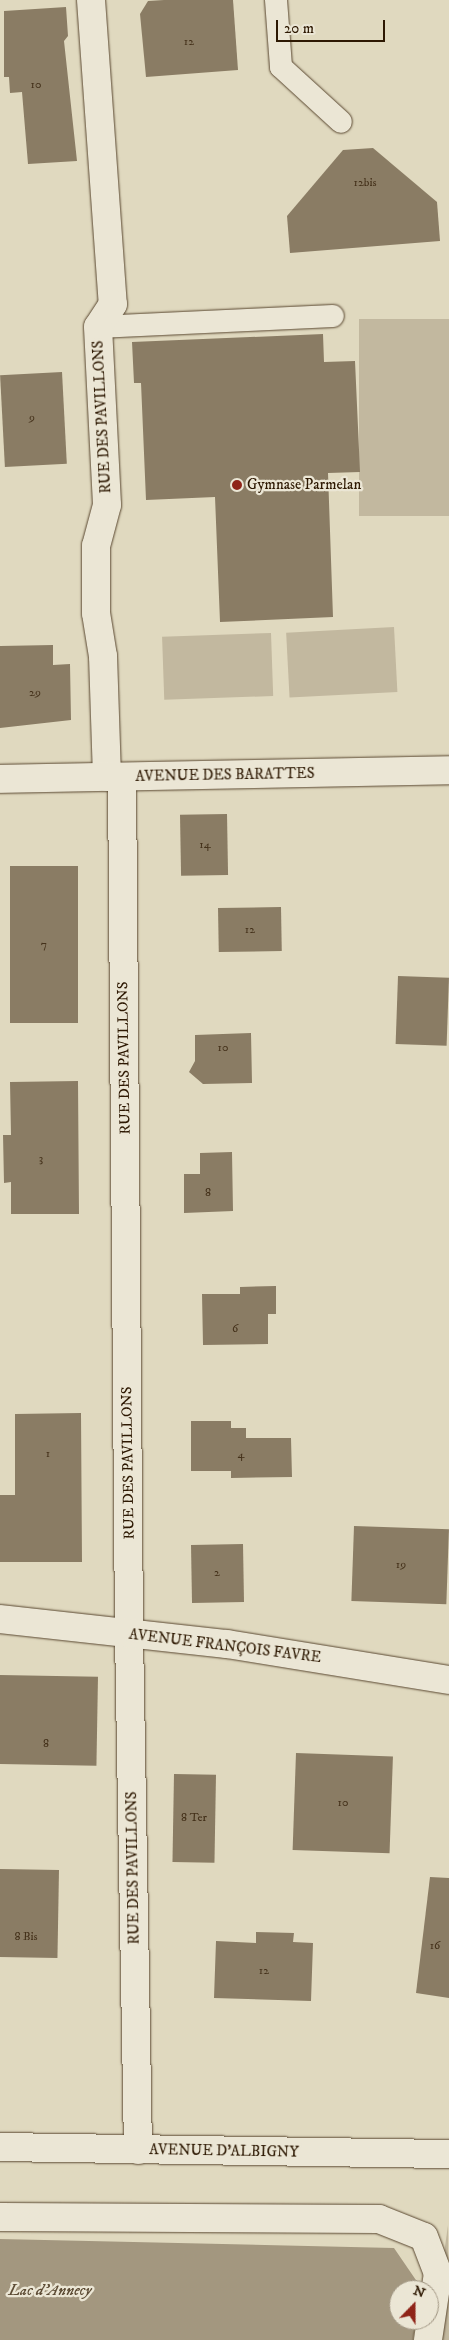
<!DOCTYPE html>
<html>
<head>
<meta charset="utf-8">
<style>
	body { margin:0 }
	#map { position:relative; width:449px; height:2340px; overflow:hidden; background:#e0d9bf; font-family:"IM FELL DW Pica",serif }
	div>[style] { position:absolute }
	.green>* { inset:0; background:#c2b89f; transform-origin:0 0 }
	.water>* { inset:0; background:#a3977f }
	.building>* { inset:0; background:#8a7c64; transform-origin:0 0 }
	.roads { filter:drop-shadow(0 0 1px #5a4831) drop-shadow(0 0 1px #5a4831) }
	.service>* { height:22px; margin:-11px; padding:0 11px; transform-origin:11px; border-radius:11px; background:#ebe6d5 }
	.pedestrian>* { height:28px; margin:-14px; padding:0 14px; transform-origin:14px; border-radius:14px; background:#ebe6d5 }
	.minor>* { height:28px; margin:-14px; padding:0 14px; transform-origin:14px; border-radius:14px; background:#ebe6d5 }
	.secondary>* { height:28px; margin:-14px; padding:0 14px; transform-origin:14px; border-radius:14px; background:#ebe6d5 }
	.dots>* { width:14px; height:14px; translate:-50% -50%; box-sizing:border-box; border:2px solid #ebe6d5; border-radius:50% }
	span { translate:-50% -50%; white-space:nowrap; text-align:center; line-height:1.15; -webkit-text-stroke:4.5px #ebe6d5; paint-order:stroke }
	.number-label { font-size:12px; color:#44311a }
	.number-label span { -webkit-text-stroke-width:0 }
	.street-label { font-size:15px; color:#2d1802 }
	.poi-label { font-size:15px; color:#2d1802 }
	.left { translate:0 -50%; text-align:left }
	.water-label { font-size:16px; color:#5c4b34; font-style:italic }
	.north { position:absolute; left:389px; top:2280px; width:50px; height:50px; box-sizing:border-box; background:#ebe6d5; border:1px solid #9f9481; border-radius:50%; rotate:22deg; font-size:14px; font-weight:700; line-height:20px; text-align:center; color:#2d1802 }
	.north::after { content:''; display:block; margin:auto; width:18px; height:22px; background:#8f2418; clip-path:polygon(50% 0,100% 100%,50% 72%,0 100%) }
	.scale { position:absolute; left:276px; top:20px; width:109px; height:22px; box-sizing:border-box; border:2px solid #2d1802; border-top:0; padding-left:6px; font-size:15px; line-height:18px; white-space:nowrap; color:#2d1802; -webkit-text-stroke:4px #ebe6d5; paint-order:stroke }
</style>
</head>
<body>
<div id="map">
	<div class="green">
		<i style="left:449px;top:319px;width:197px;height:90px;rotate:90deg"></i>
		<i style="left:394px;top:627px;width:65px;height:108px;rotate:87deg"></i>
		<i style="left:271px;top:633px;width:63px;height:109px;rotate:88deg"></i>
		<i style="clip-path:polygon(448px 2225px,449px 2340px,432px 2340px)"></i>
	</div>
	<div class="water">
		<i style="clip-path:polygon(0 2239px,394px 2248px,420px 2286px,420px 2290px,399px 2290px,399px 2320px,416px 2320px,413px 2340px,0 2340px)"></i>
	</div>
	<div class="building">
		<i style="clip-path:polygon(164px 0,233px 0,238px 70px,146px 77px,140px 14px,148px 1px)"></i>
		<i style="clip-path:polygon(66px 7px,68px 36px,64px 41px,77px 161px,28px 164px,22px 92px,10px 93px,9px 77px,4px 77px,4px 11px)"></i>
		<i style="clip-path:polygon(373px 148px,437px 202px,440px 241px,290px 253px,287px 216px,343px 150px)"></i>
		<i style="clip-path:polygon(323px 334px,324px 362px,355px 361px,360px 472px,328px 473px,333px 617px,220px 622px,215px 497px,146px 500px,141px 383px,134px 383px,132px 342px)"></i>
		<i style="left:62px;top:372px;width:92px;height:62px;rotate:87deg"></i>
		<i style="clip-path:polygon(53px 645px,53px 665px,70px 664px,71px 720px,0 728px,0 646px)"></i>
		<i style="left:227px;top:814px;width:61px;height:47px;rotate:89deg"></i>
		<i style="left:10px;top:866px;width:68px;height:157px"></i>
		<i style="left:281px;top:907px;width:44px;height:63px;rotate:89deg"></i>
		<i style="left:398px;top:976px;width:51px;height:68px;rotate:2deg"></i>
		<i style="clip-path:polygon(251px 1033px,252px 1083px,203px 1084px,189px 1072px,195px 1061px,195px 1035px)"></i>
		<i style="clip-path:polygon(78px 1081px,79px 1214px,11px 1214px,11px 1182px,4px 1183px,3px 1135px,11px 1135px,10px 1082px)"></i>
		<i style="clip-path:polygon(232px 1152px,233px 1211px,184px 1213px,184px 1174px,200px 1174px,200px 1153px)"></i>
		<i style="clip-path:polygon(276px 1286px,276px 1314px,268px 1314px,268px 1344px,203px 1345px,202px 1294px,240px 1294px,240px 1287px)"></i>
		<i style="clip-path:polygon(81px 1413px,82px 1562px,0 1562px,0 1495px,15px 1495px,15px 1414px)"></i>
		<i style="clip-path:polygon(191px 1421px,231px 1421px,231px 1428px,246px 1428px,246px 1438px,291px 1438px,292px 1477px,231px 1478px,231px 1471px,191px 1471px)"></i>
		<i style="left:354px;top:1526px;width:95px;height:75px;rotate:2deg"></i>
		<i style="left:243px;top:1544px;width:58px;height:52px;rotate:89deg"></i>
		<i style="left:0;top:1675px;width:98px;height:89px;rotate:1deg"></i>
		<i style="left:296px;top:1753px;width:97px;height:97px;rotate:2deg"></i>
		<i style="left:174px;top:1774px;width:42px;height:88px;rotate:1deg"></i>
		<i style="left:0;top:1869px;width:59px;height:88px;rotate:1deg"></i>
		<i style="clip-path:polygon(430px 1877px,449px 1878px,449px 1998px,416px 1993px)"></i>
		<i style="clip-path:polygon(256px 1932px,294px 1933px,293px 1942px,313px 1943px,311px 2001px,214px 1998px,216px 1941px,256px 1943px)"></i>
	</div>
	<div class="roads">
		<div class="service">
			<i style="left:276px;top:0;width:67px;rotate:85.7deg"></i>
			<i style="left:281px;top:67px;width:81px;rotate:42.5deg"></i>
			<i style="left:98px;top:327px;width:235px;rotate:-2.7deg"></i>
		</div>
		<div class="pedestrian">
			<i style="left:129px;top:1634px;width:516px;rotate:89deg"></i>
			<i style="left:0;top:2217px;width:379px;rotate:0.3deg"></i>
			<i style="left:379px;top:2219px;width:48px;rotate:21.8deg"></i>
			<i style="left:424px;top:2237px;width:39px;rotate:69deg"></i>
			<i style="left:438px;top:2273px;width:68px;rotate:98.5deg"></i>
		</div>
		<div class="minor">
			<i style="left:91px;top:0;width:305px;rotate:85.9deg"></i>
			<i style="left:113px;top:304px;width:27px;rotate:123deg"></i>
			<i style="left:98px;top:327px;width:178px;rotate:87.1deg"></i>
			<i style="left:107px;top:505px;width:42px;rotate:105deg"></i>
			<i style="left:96px;top:546px;width:67px;rotate:90deg"></i>
			<i style="left:96px;top:613px;width:44px;rotate:80.8deg"></i>
			<i style="left:103px;top:656px;width:121px;rotate:88.1deg"></i>
			<i style="left:122px;top:777px;width:857px;rotate:89.53deg"></i>
			<i style="left:0;top:779px;width:449px;rotate:-1.1deg"></i>
			<i style="left:0;top:1619px;width:228px;rotate:6.3deg"></i>
			<i style="left:227px;top:1644px;width:225px;rotate:9.2deg"></i>
		</div>
		<div class="secondary">
			<i style="left:0;top:2147px;width:449px;rotate:0.9deg"></i>
		</div>
	</div>
	<div class="dots">
		<i style="left:237px;top:485px;background:#8f2418"></i>
	</div>
	<div class="number-label">
		<span style="left:189px;top:42px">12</span>
		<span style="left:36px;top:85px">10</span>
		<span style="left:365px;top:183px">12bis</span>
		<span style="left:32px;top:418px">9</span>
		<span style="left:35px;top:693px">29</span>
		<span style="left:205px;top:845px">14</span>
		<span style="left:250px;top:930px">12</span>
		<span style="left:44px;top:945px">7</span>
		<span style="left:223px;top:1048px">10</span>
		<span style="left:41px;top:1159px">3</span>
		<span style="left:208px;top:1193px">8</span>
		<span style="left:235px;top:1329px">6</span>
		<span style="left:48px;top:1454px">1</span>
		<span style="left:241px;top:1455px">4</span>
		<span style="left:401px;top:1565px">19</span>
		<span style="left:217px;top:1573px">2</span>
		<span style="left:46px;top:1744px">8</span>
		<span style="left:343px;top:1803px">10</span>
		<span style="left:194px;top:1818px">8 Ter</span>
		<span style="left:26px;top:1937px">8 Bis</span>
		<span style="left:435px;top:1946px">16</span>
		<span style="left:264px;top:1971px">12</span>
	</div>
	<div class="street-label">
		<span style="left:102px;top:417px;rotate:-93deg">RUE DES PAVILLONS</span>
		<span style="left:225px;top:775px;rotate:-1deg">AVENUE DES BARATTES</span>
		<span style="left:124px;top:1058px;rotate:-91deg">RUE DES PAVILLONS</span>
		<span style="left:128px;top:1463px;rotate:-91deg">RUE DES PAVILLONS</span>
		<span style="left:225px;top:1646px;rotate:7deg">AVENUE FRANÇOIS FAVRE</span>
		<span style="left:133px;top:1868px;rotate:-91deg">RUE DES PAVILLONS</span>
		<span style="left:224px;top:2151px;rotate:1deg">AVENUE D'ALBIGNY</span>
	</div>
	<div class="poi-label">
		<span class="left" style="left:247px;top:485px">Gymnase Parmelan</span>
	</div>
	<div class="water-label">
		<span style="left:50px;top:2290px">Lac d'Annecy</span>
	</div>
	<div class="north">N</div>
	<div class="scale">20 m</div>
</div>
</body>
</html>
